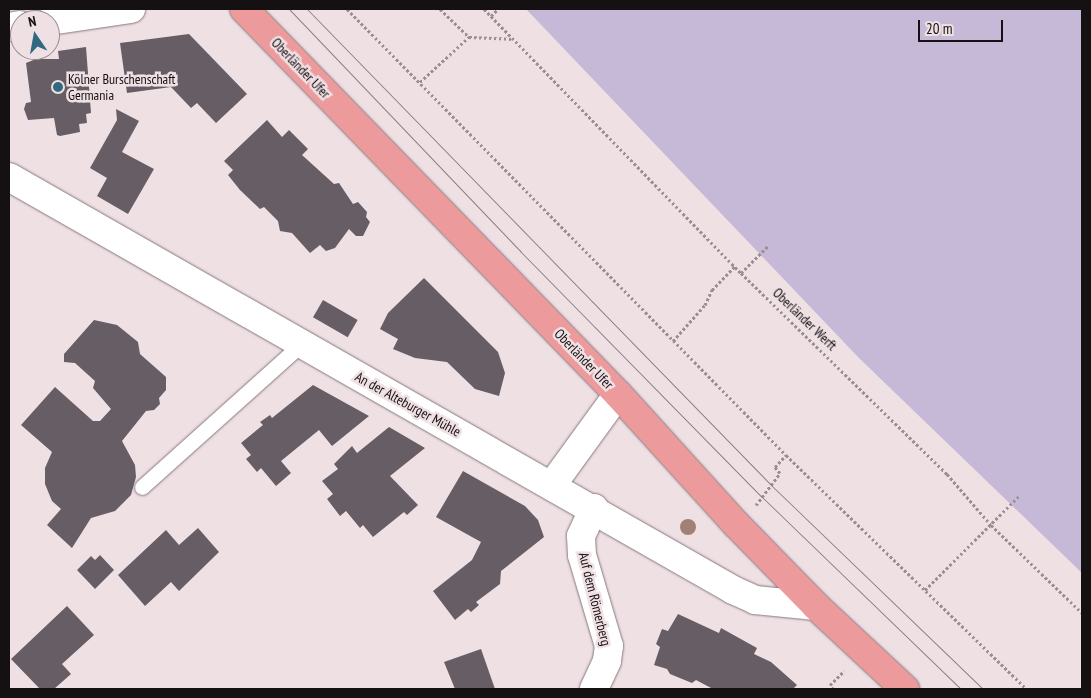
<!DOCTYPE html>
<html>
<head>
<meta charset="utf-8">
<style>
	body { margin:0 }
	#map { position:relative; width:1091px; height:698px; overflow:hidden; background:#efe0e4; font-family:"PT Sans Narrow",sans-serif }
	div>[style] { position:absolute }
	.water>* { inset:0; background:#c6b8d7 }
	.building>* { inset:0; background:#675d65; transform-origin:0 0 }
	.path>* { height:3px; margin-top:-1.5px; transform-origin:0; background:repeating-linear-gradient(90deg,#998e91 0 2.5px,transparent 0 5px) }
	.roads { filter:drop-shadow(0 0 1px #86787d) drop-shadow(0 0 1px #86787d) }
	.service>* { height:15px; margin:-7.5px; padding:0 7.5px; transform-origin:7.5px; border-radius:7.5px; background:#fff }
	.minor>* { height:28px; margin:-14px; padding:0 14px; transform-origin:14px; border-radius:14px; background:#fff }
	.secondary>* { height:28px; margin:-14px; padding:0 14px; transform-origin:14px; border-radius:14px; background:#fff }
	.primary>* { height:28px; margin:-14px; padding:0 14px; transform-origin:14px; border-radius:14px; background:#ed9a9c }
	.tram>* { height:1px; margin:-0.5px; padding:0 0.5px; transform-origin:0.5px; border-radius:0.5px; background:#897e81 }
	.trees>* { width:16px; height:16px; margin:-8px; border-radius:50%; background:#a18175 }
	.dots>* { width:14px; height:14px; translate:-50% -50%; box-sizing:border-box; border:2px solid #efe0e4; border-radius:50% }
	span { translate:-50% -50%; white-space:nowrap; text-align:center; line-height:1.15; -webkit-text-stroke:5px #efe0e4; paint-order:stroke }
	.street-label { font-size:14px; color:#151011 }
	.poi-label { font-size:14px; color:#151011 }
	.left { translate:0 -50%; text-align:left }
	.frame { position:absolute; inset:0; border:10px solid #151011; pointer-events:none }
	.north { position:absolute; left:10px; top:10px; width:50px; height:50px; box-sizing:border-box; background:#efe0e4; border:1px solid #988d90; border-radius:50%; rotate:348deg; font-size:14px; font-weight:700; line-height:20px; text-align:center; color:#151011 }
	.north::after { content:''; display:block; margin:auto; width:18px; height:22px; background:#306982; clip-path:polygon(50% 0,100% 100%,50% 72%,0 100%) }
	.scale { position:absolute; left:918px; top:20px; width:85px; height:22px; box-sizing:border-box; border:2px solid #151011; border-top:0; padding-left:6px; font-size:15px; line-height:18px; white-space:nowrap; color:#151011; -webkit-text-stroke:4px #efe0e4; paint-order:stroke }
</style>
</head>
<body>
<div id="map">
	<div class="water">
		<i style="clip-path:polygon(526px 9px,1082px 9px,1082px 573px,859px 358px)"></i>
	</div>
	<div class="building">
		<i style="clip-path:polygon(189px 34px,247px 94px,216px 123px,197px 103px,191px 108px,171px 87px,127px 93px,120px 43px)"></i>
		<i style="clip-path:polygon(86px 47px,91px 113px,86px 114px,87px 123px,79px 124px,80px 132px,60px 136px,57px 135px,54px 118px,28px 120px,24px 109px,26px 103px,31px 102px,26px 63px,36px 59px,59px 59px,58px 51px)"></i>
		<i style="clip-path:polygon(116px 109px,139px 121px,122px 152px,154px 169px,128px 214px,97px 196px,107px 178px,90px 168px,117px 120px)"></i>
		<i style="clip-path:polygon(267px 120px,282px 137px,289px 130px,308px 149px,302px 155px,334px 184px,339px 183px,353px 204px,358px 202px,367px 212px,366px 217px,370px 222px,363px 236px,356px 236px,349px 229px,335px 248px,326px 251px,320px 245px,310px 253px,292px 233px,280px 231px,278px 221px,264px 207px,260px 209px,240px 190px,228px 175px,233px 170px,224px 161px)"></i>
		<i style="clip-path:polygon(424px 278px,498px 352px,505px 373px,499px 396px,475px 389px,447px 362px,415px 358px,393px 349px,398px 339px,380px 329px,388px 313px)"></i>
		<i style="left:323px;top:300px;width:40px;height:20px;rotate:30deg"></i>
		<i style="clip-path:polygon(94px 320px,117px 325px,138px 342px,140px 354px,166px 377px,166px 390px,159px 398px,160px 404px,154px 410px,146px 411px,122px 441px,135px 465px,136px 477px,131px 495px,115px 511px,91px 518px,72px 548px,47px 525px,61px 509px,52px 501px,45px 484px,45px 468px,52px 452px,21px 425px,55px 387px,93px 421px,100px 421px,111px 409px,93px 388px,95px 381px,75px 363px,64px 362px,64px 354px)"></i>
		<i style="clip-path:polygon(313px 385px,369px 416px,332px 446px,319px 430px,281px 461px,291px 473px,276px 486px,261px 468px,257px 472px,246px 459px,251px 455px,241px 443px,263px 425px,260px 422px,270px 415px,272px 418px)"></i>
		<i style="clip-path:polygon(389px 427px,425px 448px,390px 476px,418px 505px,407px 515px,404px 512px,373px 537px,363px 525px,360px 528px,346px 511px,340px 516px,327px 499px,333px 494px,322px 481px,338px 469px,334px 464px,352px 446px,357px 453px)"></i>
		<i style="clip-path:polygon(463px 471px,525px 506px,538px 520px,544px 537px,501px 571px,500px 584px,476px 602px,479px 605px,471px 612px,468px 609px,455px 620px,433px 591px,472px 560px,481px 542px,436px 517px)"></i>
		<i style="clip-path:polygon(198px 528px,219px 552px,179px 591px,171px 582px,145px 606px,118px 575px,166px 530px,179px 545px)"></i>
		<i style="clip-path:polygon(100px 555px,114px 570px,95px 589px,77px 570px,91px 556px,95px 560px)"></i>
		<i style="clip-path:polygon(67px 606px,94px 635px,62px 664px,71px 674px,54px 689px,39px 688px,11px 659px)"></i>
		<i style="clip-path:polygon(678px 614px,719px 633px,721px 628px,757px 648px,754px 654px,771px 662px,797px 685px,793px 689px,713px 689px,696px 680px,692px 683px,670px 674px,667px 669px,654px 665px,660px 647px,656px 644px,662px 629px,668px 631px)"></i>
		<i style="clip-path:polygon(481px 649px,495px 689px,455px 689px,444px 662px)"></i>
	</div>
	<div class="path">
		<i style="left:347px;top:9px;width:626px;rotate:45.45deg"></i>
		<i style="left:786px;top:455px;width:336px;rotate:44.2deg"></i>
		<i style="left:440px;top:9px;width:40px;rotate:44deg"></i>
		<i style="left:469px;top:37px;width:44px;rotate:2.6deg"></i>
		<i style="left:484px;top:9px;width:368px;rotate:45.8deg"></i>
		<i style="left:741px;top:273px;width:288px;rotate:44.3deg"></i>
		<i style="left:947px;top:474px;width:67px;rotate:49.2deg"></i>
		<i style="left:991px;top:525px;width:127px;rotate:44deg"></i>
		<i style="left:491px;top:16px;width:10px;rotate:-45deg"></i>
		<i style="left:420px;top:82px;width:67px;rotate:-42.6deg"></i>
		<i style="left:741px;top:273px;width:40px;rotate:-45deg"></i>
		<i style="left:673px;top:341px;width:48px;rotate:-48.4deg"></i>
		<i style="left:705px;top:305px;width:17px;rotate:-65deg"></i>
		<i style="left:712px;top:290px;width:33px;rotate:-46deg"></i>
		<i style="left:756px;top:505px;width:40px;rotate:-53deg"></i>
		<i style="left:780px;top:473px;width:8px;rotate:-130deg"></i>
		<i style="left:775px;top:467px;width:16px;rotate:-47deg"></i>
		<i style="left:925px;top:590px;width:133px;rotate:-45deg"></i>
		<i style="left:833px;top:689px;width:5px;rotate:-127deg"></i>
		<i style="left:830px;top:685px;width:20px;rotate:-45deg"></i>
	</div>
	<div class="roads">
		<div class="service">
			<i style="left:142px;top:487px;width:212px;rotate:-41.9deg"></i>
		</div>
		<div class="minor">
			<i style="left:552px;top:485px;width:112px;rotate:-54deg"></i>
			<i style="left:594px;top:508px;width:31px;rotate:115deg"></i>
			<i style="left:581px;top:536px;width:19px;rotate:87deg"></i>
			<i style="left:582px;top:555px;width:95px;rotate:73.5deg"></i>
			<i style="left:609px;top:646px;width:15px;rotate:98deg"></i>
			<i style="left:607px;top:661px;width:31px;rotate:115deg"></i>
		</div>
		<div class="secondary">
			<i style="left:50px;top:21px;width:82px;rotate:-8.4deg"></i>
			<i style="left:9px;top:27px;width:11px;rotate:-10deg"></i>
			<i style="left:9px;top:177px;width:834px;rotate:29.7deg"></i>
			<i style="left:733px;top:590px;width:24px;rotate:24deg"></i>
			<i style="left:755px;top:600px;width:61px;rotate:5.6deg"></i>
		</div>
		<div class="primary">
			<i style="left:244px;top:9px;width:537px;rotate:45.83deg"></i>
			<i style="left:618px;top:394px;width:176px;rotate:47.8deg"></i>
			<i style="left:736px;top:524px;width:115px;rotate:45.7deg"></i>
			<i style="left:816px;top:606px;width:122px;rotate:43deg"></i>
		</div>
	</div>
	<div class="tram">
		<i style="left:289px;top:9px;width:335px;rotate:46.3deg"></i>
		<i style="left:520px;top:251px;width:345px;rotate:45.5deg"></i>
		<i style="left:762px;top:497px;width:277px;rotate:44deg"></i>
		<i style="left:307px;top:9px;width:665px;rotate:45.73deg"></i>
		<i style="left:771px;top:485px;width:294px;rotate:43.9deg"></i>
	</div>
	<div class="trees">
		<i style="left:688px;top:527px"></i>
	</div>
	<div class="dots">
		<i style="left:58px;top:87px;background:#306982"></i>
	</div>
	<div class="street-label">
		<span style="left:301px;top:68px;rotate:46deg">Oberländer Ufer</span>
		<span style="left:805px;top:319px;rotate:44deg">Oberländer Werft</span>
		<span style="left:584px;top:359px;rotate:46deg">Oberländer Ufer</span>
		<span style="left:408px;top:404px;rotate:29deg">An der Alteburger Mühle</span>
		<span style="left:595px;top:599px;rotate:76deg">Auf dem Römerberg</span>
	</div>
	<div class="poi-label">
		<span class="left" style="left:68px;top:87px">Kölner Burschenschaft<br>Germania</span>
	</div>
	<div class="frame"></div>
	<div class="north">N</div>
	<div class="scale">20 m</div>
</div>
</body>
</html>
